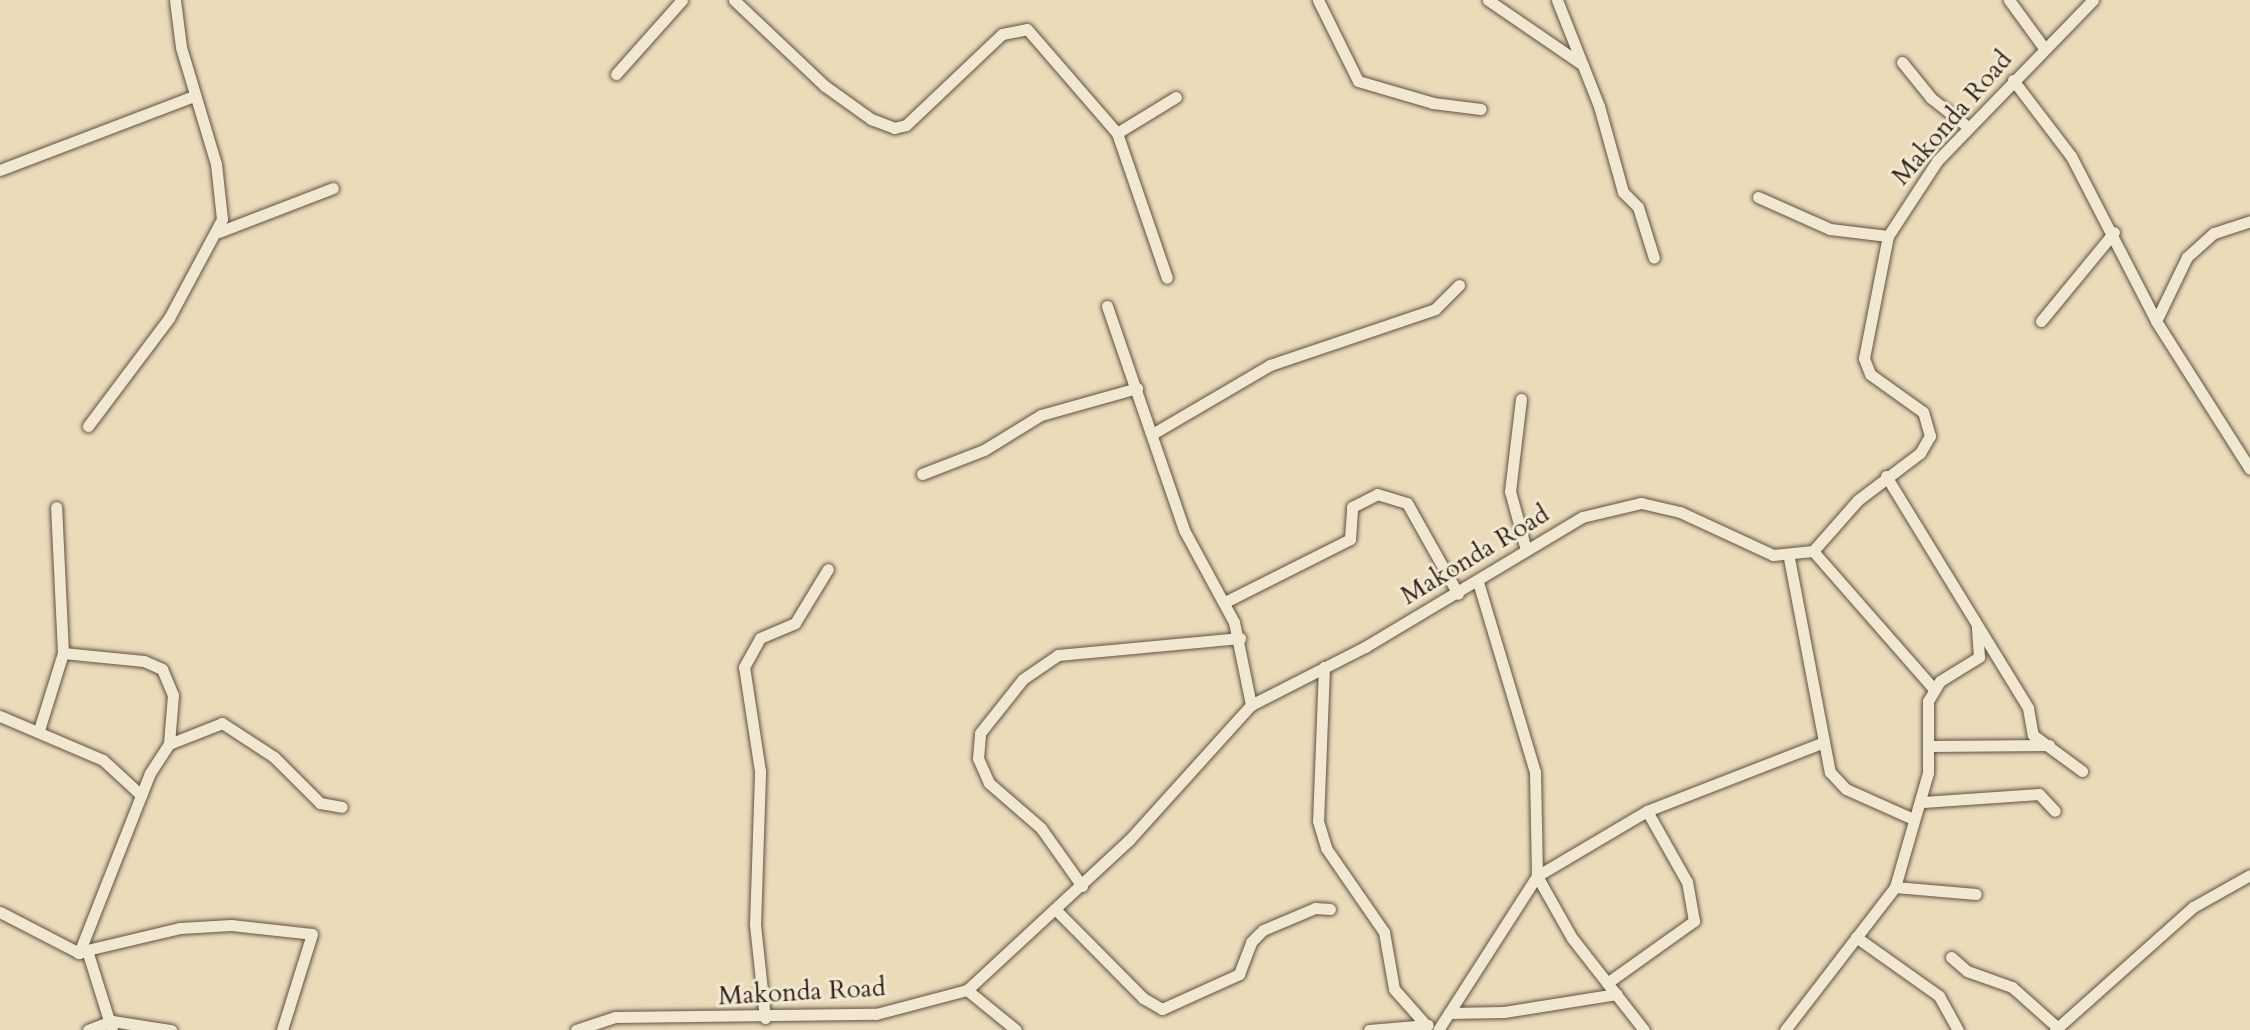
<!DOCTYPE html>
<html>
<head>
<meta charset="utf-8">
<style>
	body { margin:0 }
	#map { position:relative; width:2250px; height:1030px; overflow:hidden; background:#eadbb9; font-family:Cardo,serif }
	div>[style] { position:absolute }
	.roads { filter:drop-shadow(0 0 2px #615143) drop-shadow(0 0 2px #615143) }
	.street>* { height:11px; margin:-5.5px; padding:0 5.5px; transform-origin:5.5px; border-radius:5.5px; background:#f1e8d2 }
	span { translate:-50% -50%; white-space:nowrap; text-align:center; line-height:1.15; -webkit-text-stroke:6px #f1e8d2; paint-order:stroke }
	.street-label { font-size:26px; color:#33231c }
</style>
</head>
<body>
<div id="map">
	<div class="roads">
		<div class="street">
			<i style="left:734px;top:0;width:125px;rotate:43.4deg"></i>
			<i style="left:825px;top:86px;width:57px;rotate:35.7deg"></i>
			<i style="left:871px;top:119px;width:25px;rotate:21deg"></i>
			<i style="left:894px;top:128px;width:12px;rotate:-14deg"></i>
			<i style="left:906px;top:125px;width:132px;rotate:-43.5deg"></i>
			<i style="left:1002px;top:34px;width:25px;rotate:-11deg"></i>
			<i style="left:1027px;top:29px;width:138px;rotate:49.1deg"></i>
			<i style="left:1117px;top:133px;width:153px;rotate:71deg"></i>
			<i style="left:1318px;top:0;width:90px;rotate:63.7deg"></i>
			<i style="left:1358px;top:81px;width:78px;rotate:16.3deg"></i>
			<i style="left:1433px;top:103px;width:48px;rotate:7.1deg"></i>
			<i style="left:1488px;top:0;width:115px;rotate:34.4deg"></i>
			<i style="left:1557px;top:0;width:114px;rotate:68.4deg"></i>
			<i style="left:1599px;top:106px;width:89px;rotate:74.4deg"></i>
			<i style="left:1623px;top:192px;width:21px;rotate:45deg"></i>
			<i style="left:1638px;top:207px;width:53px;rotate:72.6deg"></i>
			<i style="left:2009px;top:0;width:59px;rotate:53.9deg"></i>
			<i style="left:1902px;top:62px;width:46px;rotate:51.1deg"></i>
			<i style="left:1931px;top:98px;width:47px;rotate:38.1deg"></i>
			<i style="left:616px;top:74px;width:99px;rotate:-48.3deg"></i>
			<i style="left:2013px;top:80px;width:96px;rotate:52.7deg"></i>
			<i style="left:2071px;top:156px;width:186px;rotate:62.7deg"></i>
			<i style="left:2156px;top:321px;width:175px;rotate:57.6deg"></i>
			<i style="left:1117px;top:133px;width:69px;rotate:-31.4deg"></i>
			<i style="left:0;top:170px;width:208px;rotate:-20.9deg"></i>
			<i style="left:1758px;top:197px;width:79px;rotate:24deg"></i>
			<i style="left:1830px;top:229px;width:58px;rotate:6.9deg"></i>
			<i style="left:219px;top:232px;width:122px;rotate:-21.1deg"></i>
			<i style="left:1107px;top:306px;width:237px;rotate:71deg"></i>
			<i style="left:1184px;top:530px;width:105px;rotate:61.5deg"></i>
			<i style="left:1234px;top:622px;width:85px;rotate:78.4deg"></i>
			<i style="left:2041px;top:321px;width:115px;rotate:-50.6deg"></i>
			<i style="left:2156px;top:321px;width:71px;rotate:-64.2deg"></i>
			<i style="left:2187px;top:257px;width:36px;rotate:-42deg"></i>
			<i style="left:2214px;top:233px;width:38px;rotate:-18deg"></i>
			<i style="left:1521px;top:399px;width:93px;rotate:96.8deg"></i>
			<i style="left:1510px;top:491px;width:61px;rotate:74.8deg"></i>
			<i style="left:88px;top:426px;width:135px;rotate:-53.1deg"></i>
			<i style="left:169px;top:318px;width:112px;rotate:-61.8deg"></i>
			<i style="left:222px;top:219px;width:55px;rotate:-96.2deg"></i>
			<i style="left:216px;top:164px;width:122px;rotate:-106.7deg"></i>
			<i style="left:181px;top:47px;width:47px;rotate:-97.3deg"></i>
			<i style="left:1154px;top:433px;width:134px;rotate:-30.4deg"></i>
			<i style="left:1270px;top:365px;width:174px;rotate:-18.7deg"></i>
			<i style="left:1435px;top:309px;width:34px;rotate:-45deg"></i>
			<i style="left:922px;top:474px;width:66px;rotate:-21.2deg"></i>
			<i style="left:984px;top:450px;width:67px;rotate:-31.6deg"></i>
			<i style="left:1041px;top:415px;width:100px;rotate:-15.7deg"></i>
			<i style="left:1886px;top:476px;width:272px;rotate:58.5deg"></i>
			<i style="left:2028px;top:708px;width:27px;rotate:80deg"></i>
			<i style="left:2033px;top:735px;width:61px;rotate:36.3deg"></i>
			<i style="left:1813px;top:551px;width:184px;rotate:48.8deg"></i>
			<i style="left:1789px;top:558px;width:218px;rotate:79.2deg"></i>
			<i style="left:1830px;top:772px;width:23px;rotate:47deg"></i>
			<i style="left:1846px;top:789px;width:73px;rotate:24.1deg"></i>
			<i style="left:1478px;top:582px;width:198px;rotate:73.3deg"></i>
			<i style="left:1535px;top:772px;width:104px;rotate:88.9deg"></i>
			<i style="left:1537px;top:876px;width:71px;rotate:60.6deg"></i>
			<i style="left:1572px;top:938px;width:117px;rotate:52deg"></i>
			<i style="left:1225px;top:602px;width:140px;rotate:-26.7deg"></i>
			<i style="left:1350px;top:539px;width:32px;rotate:-86deg"></i>
			<i style="left:1352px;top:507px;width:28px;rotate:-27deg"></i>
			<i style="left:1377px;top:494px;width:31px;rotate:17deg"></i>
			<i style="left:1407px;top:503px;width:104px;rotate:60.7deg"></i>
			<i style="left:63px;top:653px;width:81px;rotate:5.6deg"></i>
			<i style="left:144px;top:661px;width:20px;rotate:24deg"></i>
			<i style="left:162px;top:669px;width:28px;rotate:67deg"></i>
			<i style="left:173px;top:695px;width:49px;rotate:94.7deg"></i>
			<i style="left:1324px;top:667px;width:154px;rotate:92.2deg"></i>
			<i style="left:1318px;top:821px;width:28px;rotate:73deg"></i>
			<i style="left:1326px;top:848px;width:102px;rotate:55.4deg"></i>
			<i style="left:1384px;top:932px;width:58px;rotate:80deg"></i>
			<i style="left:1394px;top:989px;width:47px;rotate:48.5deg"></i>
			<i style="left:0;top:716px;width:112px;rotate:23.1deg"></i>
			<i style="left:103px;top:760px;width:52px;rotate:42.6deg"></i>
			<i style="left:39px;top:730px;width:81px;rotate:-72.7deg"></i>
			<i style="left:63px;top:653px;width:146px;rotate:-92.7deg"></i>
			<i style="left:1930px;top:746px;width:119px;rotate:-0.5deg"></i>
			<i style="left:1923px;top:802px;width:116px;rotate:-3.9deg"></i>
			<i style="left:2039px;top:794px;width:23px;rotate:47deg"></i>
			<i style="left:1082px;top:886px;width:71px;rotate:-125.3deg"></i>
			<i style="left:1041px;top:828px;width:69px;rotate:-139.1deg"></i>
			<i style="left:989px;top:783px;width:27px;rotate:-114deg"></i>
			<i style="left:978px;top:758px;width:25px;rotate:-85deg"></i>
			<i style="left:980px;top:733px;width:69px;rotate:-51.5deg"></i>
			<i style="left:1023px;top:679px;width:42px;rotate:-34.4deg"></i>
			<i style="left:1058px;top:655px;width:183px;rotate:-5.3deg"></i>
			<i style="left:1895px;top:887px;width:81px;rotate:4.9deg"></i>
			<i style="left:1056px;top:910px;width:124px;rotate:45.3deg"></i>
			<i style="left:1143px;top:998px;width:22px;rotate:30deg"></i>
			<i style="left:1162px;top:1009px;width:85px;rotate:-24.4deg"></i>
			<i style="left:1239px;top:974px;width:34px;rotate:-69deg"></i>
			<i style="left:1251px;top:942px;width:17px;rotate:-45deg"></i>
			<i style="left:1263px;top:930px;width:56px;rotate:-22.9deg"></i>
			<i style="left:1315px;top:908px;width:15px;rotate:4deg"></i>
			<i style="left:0;top:912px;width:89px;rotate:27.4deg"></i>
			<i style="left:1856px;top:937px;width:102px;rotate:35.4deg"></i>
			<i style="left:1939px;top:996px;width:39px;rotate:61deg"></i>
			<i style="left:87px;top:950px;width:96px;rotate:-13.3deg"></i>
			<i style="left:180px;top:928px;width:51px;rotate:-3.4deg"></i>
			<i style="left:231px;top:925px;width:81px;rotate:6.3deg"></i>
			<i style="left:312px;top:934px;width:101px;rotate:107.4deg"></i>
			<i style="left:1951px;top:957px;width:21px;rotate:41deg"></i>
			<i style="left:1967px;top:971px;width:48px;rotate:19.6deg"></i>
			<i style="left:2012px;top:987px;width:62px;rotate:41.7deg"></i>
			<i style="left:1607px;top:983px;width:107px;rotate:-35.5deg"></i>
			<i style="left:1694px;top:921px;width:40px;rotate:-100deg"></i>
			<i style="left:1687px;top:882px;width:81px;rotate:-119.4deg"></i>
			<i style="left:967px;top:990px;width:63px;rotate:39.2deg"></i>
			<i style="left:1449px;top:1013px;width:55px;rotate:-1deg"></i>
			<i style="left:1504px;top:1012px;width:114px;rotate:-9.1deg"></i>
			<i style="left:765px;top:1018px;width:94px;rotate:-96.1deg"></i>
			<i style="left:755px;top:925px;width:154px;rotate:-88.1deg"></i>
			<i style="left:760px;top:771px;width:105px;rotate:-98.7deg"></i>
			<i style="left:744px;top:667px;width:33px;rotate:-61deg"></i>
			<i style="left:760px;top:638px;width:38px;rotate:-23deg"></i>
			<i style="left:795px;top:623px;width:63px;rotate:-58.6deg"></i>
			<i style="left:88px;top:1030px;width:26px;rotate:-21deg"></i>
			<i style="left:112px;top:1021px;width:60px;rotate:8.7deg"></i>
			<i style="left:112px;top:1030px;width:84px;rotate:-107.4deg"></i>
			<i style="left:87px;top:950px;width:9px;rotate:159deg"></i>
			<i style="left:79px;top:953px;width:193px;rotate:-68.5deg"></i>
			<i style="left:150px;top:773px;width:35px;rotate:-57deg"></i>
			<i style="left:169px;top:744px;width:57px;rotate:-21.6deg"></i>
			<i style="left:222px;top:723px;width:62px;rotate:33.2deg"></i>
			<i style="left:274px;top:757px;width:65px;rotate:45deg"></i>
			<i style="left:320px;top:803px;width:22px;rotate:10deg"></i>
			<i style="left:576px;top:1030px;width:41px;rotate:-18.4deg"></i>
			<i style="left:615px;top:1017px;width:261px;rotate:-0.7deg"></i>
			<i style="left:876px;top:1014px;width:94px;rotate:-14.8deg"></i>
			<i style="left:967px;top:990px;width:221px;rotate:-42.8deg"></i>
			<i style="left:1129px;top:840px;width:182px;rotate:-47.9deg"></i>
			<i style="left:1251px;top:705px;width:128px;rotate:-27deg"></i>
			<i style="left:1365px;top:647px;width:253px;rotate:-30.9deg"></i>
			<i style="left:1582px;top:517px;width:61px;rotate:-13.3deg"></i>
			<i style="left:1641px;top:503px;width:40px;rotate:13deg"></i>
			<i style="left:1680px;top:512px;width:102px;rotate:24.8deg"></i>
			<i style="left:1773px;top:555px;width:40px;rotate:-5.7deg"></i>
			<i style="left:1813px;top:551px;width:68px;rotate:-48.6deg"></i>
			<i style="left:1858px;top:500px;width:78px;rotate:-37.2deg"></i>
			<i style="left:1920px;top:453px;width:20px;rotate:-60deg"></i>
			<i style="left:1930px;top:436px;width:25px;rotate:-106deg"></i>
			<i style="left:1923px;top:412px;width:65px;rotate:-144.4deg"></i>
			<i style="left:1870px;top:374px;width:17px;rotate:-111deg"></i>
			<i style="left:1864px;top:358px;width:124px;rotate:-78.9deg"></i>
			<i style="left:1888px;top:236px;width:90px;rotate:-56.8deg"></i>
			<i style="left:1937px;top:161px;width:224px;rotate:-45.9deg"></i>
			<i style="left:1369px;top:1030px;width:59px;rotate:-4.8deg"></i>
			<i style="left:1438px;top:1030px;width:183px;rotate:-57.3deg"></i>
			<i style="left:1537px;top:876px;width:128px;rotate:-30.6deg"></i>
			<i style="left:1647px;top:811px;width:187px;rotate:-21.3deg"></i>
			<i style="left:1785px;top:1030px;width:180px;rotate:-52.4deg"></i>
			<i style="left:1895px;top:887px;width:119px;rotate:-73.9deg"></i>
			<i style="left:1928px;top:773px;width:72px;rotate:-90deg"></i>
			<i style="left:1928px;top:701px;width:23px;rotate:-59deg"></i>
			<i style="left:1940px;top:681px;width:46px;rotate:-31.6deg"></i>
			<i style="left:1979px;top:657px;width:31px;rotate:-94deg"></i>
			<i style="left:2055px;top:1030px;width:185px;rotate:-41.7deg"></i>
			<i style="left:2193px;top:907px;width:65px;rotate:-29.3deg"></i>
		</div>
	</div>
	<div class="street-label">
		<span style="left:1952px;top:118px;rotate:-49deg">Makonda Road</span>
		<span style="left:1475px;top:555px;rotate:-31deg">Makonda Road</span>
		<span style="left:802px;top:992px;rotate:-3deg">Makonda Road</span>
	</div>
</div>
</body>
</html>
